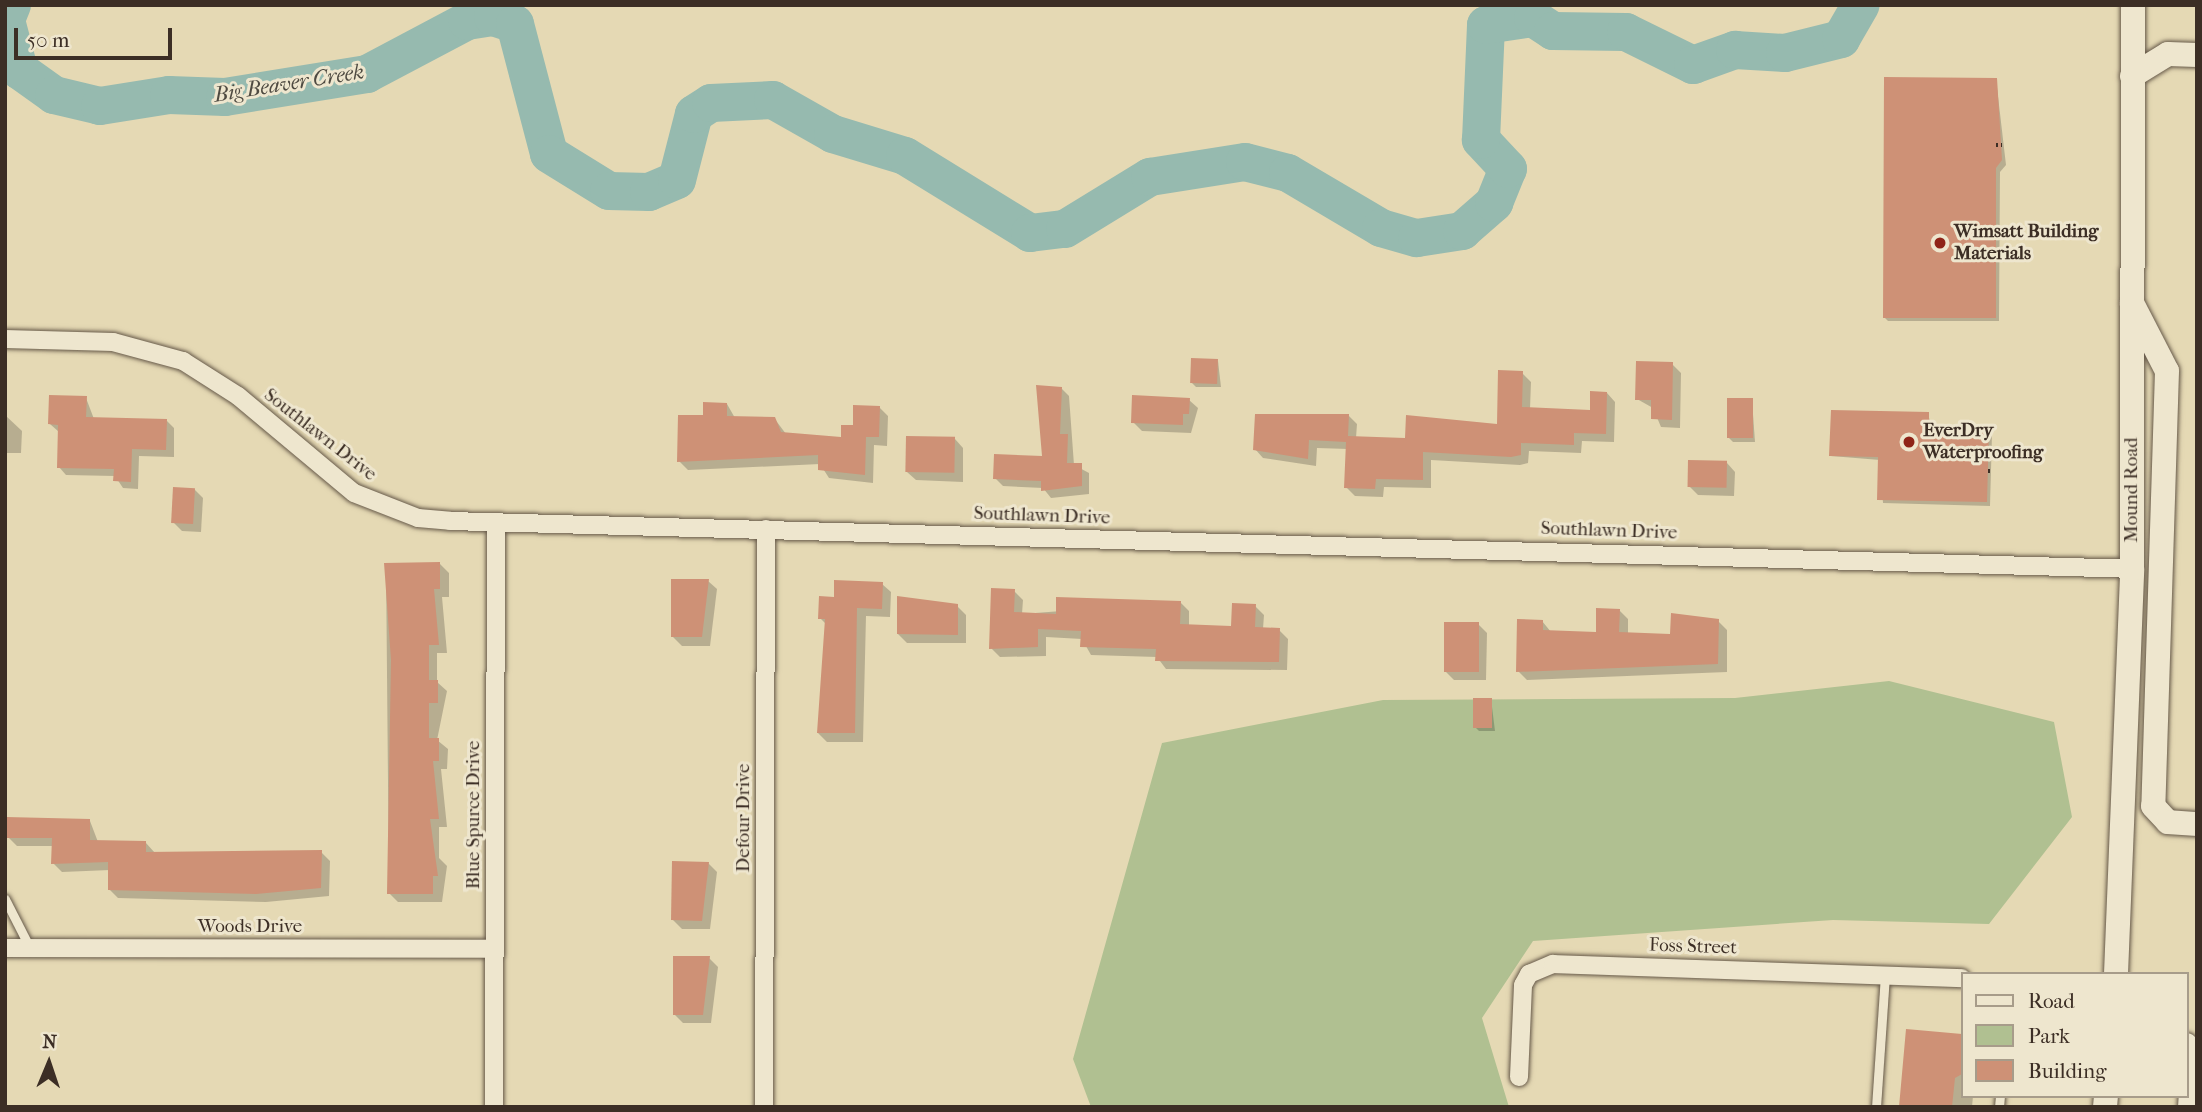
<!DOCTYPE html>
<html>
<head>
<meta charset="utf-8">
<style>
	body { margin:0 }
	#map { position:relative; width:2202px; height:1112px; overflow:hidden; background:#e5d9b4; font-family:"IM FELL French Canon",serif }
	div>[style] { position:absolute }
	.green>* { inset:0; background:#b0c091 }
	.shadow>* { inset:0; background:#0003 }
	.river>* { height:38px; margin:-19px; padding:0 19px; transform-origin:19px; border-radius:19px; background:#96baaf }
	.building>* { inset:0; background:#ce9176; transform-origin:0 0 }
	.path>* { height:3.5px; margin-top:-1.75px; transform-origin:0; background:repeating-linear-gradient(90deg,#3c2e25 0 2px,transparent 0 5.5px) }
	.roads { filter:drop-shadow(0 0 2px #665949) drop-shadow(0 0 2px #665949) }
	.service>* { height:9px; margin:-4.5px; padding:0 4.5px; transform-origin:4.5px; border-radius:4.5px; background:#eee6ce }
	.minor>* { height:18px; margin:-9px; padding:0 9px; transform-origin:9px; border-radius:9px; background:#eee6ce }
	.secondary>* { height:24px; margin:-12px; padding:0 12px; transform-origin:12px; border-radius:12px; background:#eee6ce }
	.dots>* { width:19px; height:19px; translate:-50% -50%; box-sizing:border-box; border:4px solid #eee6ce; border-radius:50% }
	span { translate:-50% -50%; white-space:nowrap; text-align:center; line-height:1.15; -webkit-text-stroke:6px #eee6ce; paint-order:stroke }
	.poi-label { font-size:19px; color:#3c2e25; font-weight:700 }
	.left { translate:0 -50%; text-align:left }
	.street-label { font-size:19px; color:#3c2e25 }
	.water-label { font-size:21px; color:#4e4a41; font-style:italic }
	.frame { position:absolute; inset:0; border:7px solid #3c2e25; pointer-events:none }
	.legend { position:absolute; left:1961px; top:972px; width:228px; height:126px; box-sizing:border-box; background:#eee6ce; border:2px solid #a79c8a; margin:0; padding:9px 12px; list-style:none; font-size:21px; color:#3c2e25 }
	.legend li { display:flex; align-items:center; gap:14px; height:35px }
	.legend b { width:35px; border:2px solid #a79c8a }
	.north { position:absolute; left:14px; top:1028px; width:70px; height:70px; -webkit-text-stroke:5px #eee6ce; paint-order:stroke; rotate:2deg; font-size:19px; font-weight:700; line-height:28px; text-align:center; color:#3c2e25 }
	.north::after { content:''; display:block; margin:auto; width:24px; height:32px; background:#3c2e25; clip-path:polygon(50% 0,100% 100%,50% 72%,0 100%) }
	.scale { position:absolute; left:14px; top:28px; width:158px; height:32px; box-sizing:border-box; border:4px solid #3c2e25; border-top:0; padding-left:9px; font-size:21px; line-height:24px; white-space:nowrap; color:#3c2e25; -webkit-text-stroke:5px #eee6ce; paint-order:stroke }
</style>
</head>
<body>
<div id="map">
	<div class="green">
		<i style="clip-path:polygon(1889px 681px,2054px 722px,2072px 817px,1989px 924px,1833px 920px,1533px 941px,1482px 1018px,1509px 1107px,1091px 1107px,1073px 1059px,1162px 743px,1383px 700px,1735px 698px)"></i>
	</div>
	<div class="shadow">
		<i style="clip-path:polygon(1996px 79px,2006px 165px,2000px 172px,1999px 321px,1888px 321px,1884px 317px)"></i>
		<i style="clip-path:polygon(1218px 361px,1221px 387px,1196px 387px,1192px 383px)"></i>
		<i style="clip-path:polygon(1672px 364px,1681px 373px,1680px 428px,1661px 427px,1653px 408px,1637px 399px)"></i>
		<i style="clip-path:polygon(1522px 373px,1531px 382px,1530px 409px,1591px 411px,1607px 393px,1615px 402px,1614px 442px,1582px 441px,1581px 453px,1529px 451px,1528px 463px,1520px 465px,1431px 460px,1431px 488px,1384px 487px,1383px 497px,1355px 496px,1346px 487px,1348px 449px,1317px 448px,1316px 466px,1263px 458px,1255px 449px,1348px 415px,1357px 424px,1356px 438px,1407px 440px,1498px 426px)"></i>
		<i style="clip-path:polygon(1061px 388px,1069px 396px,1074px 465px,1089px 473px,1089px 494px,1051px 498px,1043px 488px,1003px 486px,995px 478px,1044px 458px)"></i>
		<i style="clip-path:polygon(86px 398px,94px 419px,167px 421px,174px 428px,174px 457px,139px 456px,138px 489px,123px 488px,115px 476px,66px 475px,59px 467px,59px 432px,50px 424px)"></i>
		<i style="clip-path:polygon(1189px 400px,1198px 408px,1191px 433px,1142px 431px,1133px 422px)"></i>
		<i style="clip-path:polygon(1752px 400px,1755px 442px,1733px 442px,1729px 438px)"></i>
		<i style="clip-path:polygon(727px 404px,735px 418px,774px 418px,786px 434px,843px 439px,879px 407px,888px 416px,887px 446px,874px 445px,873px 483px,829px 478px,820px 464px,688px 470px,679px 461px,704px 417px)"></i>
		<i style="clip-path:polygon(1928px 414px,1932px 429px,1992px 434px,1990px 506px,1883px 503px,1880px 460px,1831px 456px)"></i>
		<i style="clip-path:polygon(5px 415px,22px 431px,21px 453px,5px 453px)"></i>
		<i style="clip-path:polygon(955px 439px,963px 448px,963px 482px,916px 480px,907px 472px)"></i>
		<i style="clip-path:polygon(1727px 463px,1735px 472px,1734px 496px,1698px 495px,1689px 486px)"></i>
		<i style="clip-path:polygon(194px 489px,203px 498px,201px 532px,182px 531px,173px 522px)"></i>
		<i style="clip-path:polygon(386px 564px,440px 564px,449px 573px,449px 597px,442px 597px,447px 653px,437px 653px,437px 682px,447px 691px,437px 740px,448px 749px,447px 769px,441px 769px,447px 827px,439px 827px,439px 858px,447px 866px,442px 902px,398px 902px,389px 893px)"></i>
		<i style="clip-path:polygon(708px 581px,717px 589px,710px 646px,682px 646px,673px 637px)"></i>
		<i style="clip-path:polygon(882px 584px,891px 592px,890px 617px,866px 616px,863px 742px,827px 742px,818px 733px,826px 624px,820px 618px,835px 598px)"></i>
		<i style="clip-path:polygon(1014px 591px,1023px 600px,1022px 614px,1180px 602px,1189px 611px,1189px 626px,1233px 628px,1255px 606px,1264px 615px,1263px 629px,1279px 630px,1288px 639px,1287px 670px,1166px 669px,1157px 657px,1091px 655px,1082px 639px,1046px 637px,1046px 656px,1000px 657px,991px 648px)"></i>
		<i style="clip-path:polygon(957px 606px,966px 615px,966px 643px,907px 643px,898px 634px)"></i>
		<i style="clip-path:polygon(1619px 610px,1628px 619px,1628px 634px,1672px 636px,1718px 621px,1727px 630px,1727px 672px,1527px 680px,1518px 671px,1542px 621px,1551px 632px,1597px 633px)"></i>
		<i style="clip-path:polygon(1478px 624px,1487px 633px,1486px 680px,1454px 680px,1445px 671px)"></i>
		<i style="clip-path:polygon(1491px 699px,1495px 731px,1479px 731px,1475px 727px)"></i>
		<i style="clip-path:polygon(90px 821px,98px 842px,146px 843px,155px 853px,321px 852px,330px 861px,329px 896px,266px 902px,118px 898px,109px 889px,110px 870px,62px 872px,53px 863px,54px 846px,17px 846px,8px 837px)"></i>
		<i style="clip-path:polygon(708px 863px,717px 872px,710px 929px,682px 929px,673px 920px)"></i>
		<i style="clip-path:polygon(709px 958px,718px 967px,711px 1023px,683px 1023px,674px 1014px)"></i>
		<i style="clip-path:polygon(1908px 1031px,1962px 1036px,1962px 1096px,1973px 1096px,1972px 1107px,1901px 1107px)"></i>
	</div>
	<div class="river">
		<i style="left:12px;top:5px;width:16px;rotate:112deg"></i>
		<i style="left:6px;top:20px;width:52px;rotate:75.4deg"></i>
		<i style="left:19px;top:70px;width:43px;rotate:35.5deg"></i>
		<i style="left:54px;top:95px;width:47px;rotate:13.4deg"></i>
		<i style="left:100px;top:106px;width:70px;rotate:-9.1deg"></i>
		<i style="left:169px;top:95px;width:56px;rotate:2deg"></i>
		<i style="left:225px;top:97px;width:144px;rotate:-9.2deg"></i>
		<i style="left:367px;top:74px;width:113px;rotate:-27.9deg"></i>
		<i style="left:467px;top:21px;width:26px;rotate:-9deg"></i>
		<i style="left:493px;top:17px;width:23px;rotate:18deg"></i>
		<i style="left:515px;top:24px;width:134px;rotate:75.3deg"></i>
		<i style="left:549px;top:154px;width:70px;rotate:31.7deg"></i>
		<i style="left:609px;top:191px;width:40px;rotate:1.4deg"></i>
		<i style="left:649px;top:192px;width:30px;rotate:-23deg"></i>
		<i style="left:677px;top:180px;width:68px;rotate:-75.6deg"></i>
		<i style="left:694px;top:114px;width:20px;rotate:-33deg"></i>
		<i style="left:711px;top:103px;width:62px;rotate:-2.8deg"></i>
		<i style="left:773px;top:100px;width:69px;rotate:29.5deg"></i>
		<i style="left:833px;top:134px;width:75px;rotate:17deg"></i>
		<i style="left:905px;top:156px;width:147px;rotate:31.6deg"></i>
		<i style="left:1030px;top:233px;width:35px;rotate:-7deg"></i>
		<i style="left:1065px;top:229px;width:100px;rotate:-31.5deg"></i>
		<i style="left:1150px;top:177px;width:96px;rotate:-9deg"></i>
		<i style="left:1245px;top:162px;width:44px;rotate:14.3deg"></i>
		<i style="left:1288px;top:173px;width:108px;rotate:30.6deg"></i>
		<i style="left:1381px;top:228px;width:37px;rotate:16deg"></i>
		<i style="left:1417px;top:238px;width:46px;rotate:-8.8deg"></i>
		<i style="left:1462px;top:231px;width:43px;rotate:-41.2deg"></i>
		<i style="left:1494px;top:203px;width:37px;rotate:-68deg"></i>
		<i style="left:1508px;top:169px;width:40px;rotate:-133deg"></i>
		<i style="left:1481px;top:140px;width:115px;rotate:-87.5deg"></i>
		<i style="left:1486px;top:25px;width:48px;rotate:-8.5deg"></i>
		<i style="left:1533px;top:18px;width:24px;rotate:33deg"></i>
		<i style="left:1553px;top:31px;width:73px;rotate:0.8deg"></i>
		<i style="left:1626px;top:32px;width:75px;rotate:26.2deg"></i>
		<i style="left:1693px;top:65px;width:45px;rotate:-19.7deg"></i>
		<i style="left:1735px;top:50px;width:50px;rotate:3.4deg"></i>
		<i style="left:1785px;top:53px;width:58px;rotate:-14deg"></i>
		<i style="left:1841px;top:39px;width:39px;rotate:-60deg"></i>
	</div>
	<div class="building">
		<i style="clip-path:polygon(1884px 77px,1997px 78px,2002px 160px,1996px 168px,1996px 318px,1883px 318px)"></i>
		<i style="left:1191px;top:358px;width:27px;height:25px;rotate:2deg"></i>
		<i style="clip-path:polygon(1636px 361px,1673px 362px,1672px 420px,1651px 419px,1651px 400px,1635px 400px)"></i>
		<i style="clip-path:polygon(1498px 370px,1523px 371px,1522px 407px,1590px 410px,1590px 391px,1607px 392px,1606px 434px,1574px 433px,1574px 445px,1521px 443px,1521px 455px,1511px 457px,1423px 452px,1423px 480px,1376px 479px,1375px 489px,1344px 488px,1346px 442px,1309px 440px,1308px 459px,1253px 450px,1255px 414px,1349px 414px,1348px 436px,1405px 438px,1406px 415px,1497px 424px)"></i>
		<i style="clip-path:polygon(1036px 385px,1062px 387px,1060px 434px,1068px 434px,1067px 463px,1082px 463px,1082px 486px,1041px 491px,1041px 481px,993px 479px,994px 454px,1042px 456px)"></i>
		<i style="clip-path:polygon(49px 395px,87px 396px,86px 417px,167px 419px,166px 450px,132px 449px,131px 482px,113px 481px,114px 469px,57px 468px,58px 425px,48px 424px)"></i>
		<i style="clip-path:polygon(1132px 395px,1190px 398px,1189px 414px,1183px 414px,1183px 425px,1131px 423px)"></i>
		<i style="left:1727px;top:398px;width:26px;height:40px"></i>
		<i style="clip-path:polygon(703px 402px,727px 403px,727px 416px,775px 417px,781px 432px,841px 437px,841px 425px,853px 425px,853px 405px,880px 406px,879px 437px,866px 437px,865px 475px,818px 470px,818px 455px,677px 462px,678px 415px,703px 415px)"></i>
		<i style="clip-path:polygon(1831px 410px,1929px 412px,1929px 427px,1989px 428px,1987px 502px,1877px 500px,1878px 457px,1829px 456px)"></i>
		<i style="left:906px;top:436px;width:49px;height:36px;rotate:1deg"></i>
		<i style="left:1688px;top:460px;width:39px;height:27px;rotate:1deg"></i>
		<i style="left:173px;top:487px;width:22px;height:36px;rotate:3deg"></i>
		<i style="clip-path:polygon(440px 562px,440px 589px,434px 589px,439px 645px,429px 645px,429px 680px,438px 680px,438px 703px,429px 703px,429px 738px,439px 738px,439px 761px,433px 761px,439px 819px,430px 819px,438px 876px,433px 876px,433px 894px,387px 894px,391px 660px,384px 563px)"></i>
		<i style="clip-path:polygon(671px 579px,709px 579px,702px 637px,671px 637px)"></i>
		<i style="clip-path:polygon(834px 580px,883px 582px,882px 609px,857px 608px,855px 733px,817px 733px,825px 619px,818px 619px,819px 596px,834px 597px)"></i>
		<i style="clip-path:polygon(991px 588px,1015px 589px,1014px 612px,1056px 614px,1056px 597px,1181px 601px,1180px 624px,1231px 626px,1232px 603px,1256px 604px,1255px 627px,1280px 628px,1279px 662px,1155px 661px,1156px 649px,1080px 647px,1081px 631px,1038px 629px,1038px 647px,989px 649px)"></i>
		<i style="clip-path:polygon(897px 596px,958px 604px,958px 635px,897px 634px)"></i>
		<i style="clip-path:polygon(1596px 608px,1620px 609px,1619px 632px,1670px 634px,1671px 613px,1719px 619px,1718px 664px,1516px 672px,1517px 619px,1543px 620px,1543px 630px,1596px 632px)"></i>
		<i style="left:1444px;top:622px;width:35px;height:50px"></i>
		<i style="left:1473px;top:698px;width:19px;height:30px"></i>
		<i style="clip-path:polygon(6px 817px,90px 819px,90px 840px,146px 841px,146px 852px,322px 850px,321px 888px,256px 894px,108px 890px,108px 862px,51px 864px,52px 838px,6px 838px)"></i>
		<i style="clip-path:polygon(672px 861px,709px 862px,702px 921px,671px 920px)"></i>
		<i style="clip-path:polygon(673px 956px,710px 956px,703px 1015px,673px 1015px)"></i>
		<i style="clip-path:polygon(1906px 1029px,1962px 1034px,1962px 1074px,1955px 1078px,1952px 1107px,1899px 1107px)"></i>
	</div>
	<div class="path">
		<i style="left:1996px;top:145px;width:6px"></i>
		<i style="left:1988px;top:471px;width:6px"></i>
	</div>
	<div class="roads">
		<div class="service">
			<i style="left:5px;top:899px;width:55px;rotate:63deg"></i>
			<i style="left:1876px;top:1107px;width:132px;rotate:-86.1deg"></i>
			<i style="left:1999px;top:1107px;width:11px;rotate:-85deg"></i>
		</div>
		<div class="minor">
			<i style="left:5px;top:339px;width:108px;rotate:1.6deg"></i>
			<i style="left:113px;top:342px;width:73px;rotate:15.2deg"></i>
			<i style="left:183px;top:361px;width:65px;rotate:32.5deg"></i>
			<i style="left:238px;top:396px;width:151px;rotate:39.9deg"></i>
			<i style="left:354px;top:493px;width:69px;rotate:21.3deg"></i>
			<i style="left:418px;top:518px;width:32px;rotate:5deg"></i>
			<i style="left:450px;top:521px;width:1683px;rotate:1.63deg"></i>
			<i style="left:5px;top:948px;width:490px;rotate:0.1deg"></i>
			<i style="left:1519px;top:1077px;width:92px;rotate:-87.5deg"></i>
			<i style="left:1523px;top:985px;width:13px;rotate:-61deg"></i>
			<i style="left:1529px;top:974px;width:26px;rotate:-23deg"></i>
			<i style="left:1553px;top:964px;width:409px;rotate:2deg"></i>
			<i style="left:494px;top:1107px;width:584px;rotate:-89.8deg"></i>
			<i style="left:764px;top:1107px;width:578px;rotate:-89.8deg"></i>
		</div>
		<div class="secondary">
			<i style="left:2132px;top:76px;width:42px;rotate:-31.4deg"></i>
			<i style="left:2168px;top:54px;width:29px;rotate:2deg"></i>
			<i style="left:2132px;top:303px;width:76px;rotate:62.8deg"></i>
			<i style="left:2167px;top:371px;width:435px;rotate:91.8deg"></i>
			<i style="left:2153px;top:806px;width:22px;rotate:47deg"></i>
			<i style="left:2168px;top:822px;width:29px;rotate:4deg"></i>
			<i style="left:2116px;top:974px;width:405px;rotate:-87.7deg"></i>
			<i style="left:2132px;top:569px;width:564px;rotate:-89.9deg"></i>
			<i style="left:2186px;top:1045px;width:17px;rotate:66deg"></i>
			<i style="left:2193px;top:1061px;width:46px;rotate:93.7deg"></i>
			<i style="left:2105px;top:1107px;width:11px;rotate:-85deg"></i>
		</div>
	</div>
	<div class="dots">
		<i style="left:1940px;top:243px;background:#8f2418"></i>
		<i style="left:1909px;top:442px;background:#8f2418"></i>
	</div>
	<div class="poi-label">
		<span class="left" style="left:1954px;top:243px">Wimsatt Building<br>Materials</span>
		<span class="left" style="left:1923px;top:442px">EverDry<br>Waterproofing</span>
	</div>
	<div class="street-label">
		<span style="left:320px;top:435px;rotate:38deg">Southlawn Drive</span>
		<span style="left:2132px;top:490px;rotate:-90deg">Mound Road</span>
		<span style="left:1042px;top:516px;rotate:2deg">Southlawn Drive</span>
		<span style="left:1609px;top:531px;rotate:2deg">Southlawn Drive</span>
		<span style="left:474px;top:815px;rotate:-90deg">Blue Spurce Drive</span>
		<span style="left:744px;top:818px;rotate:-90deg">Defour Drive</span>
		<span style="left:250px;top:927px">Woods Drive</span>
		<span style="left:1693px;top:947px;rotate:2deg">Foss Street</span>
	</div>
	<div class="water-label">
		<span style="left:289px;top:83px;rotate:-9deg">Big Beaver Creek</span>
	</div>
	<div class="frame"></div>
	<ul class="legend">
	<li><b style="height:9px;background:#eee6ce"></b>Road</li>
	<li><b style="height:19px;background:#b0c091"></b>Park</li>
	<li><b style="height:19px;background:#ce9176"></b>Building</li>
	</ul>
	<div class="north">N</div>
	<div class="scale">50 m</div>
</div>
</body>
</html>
